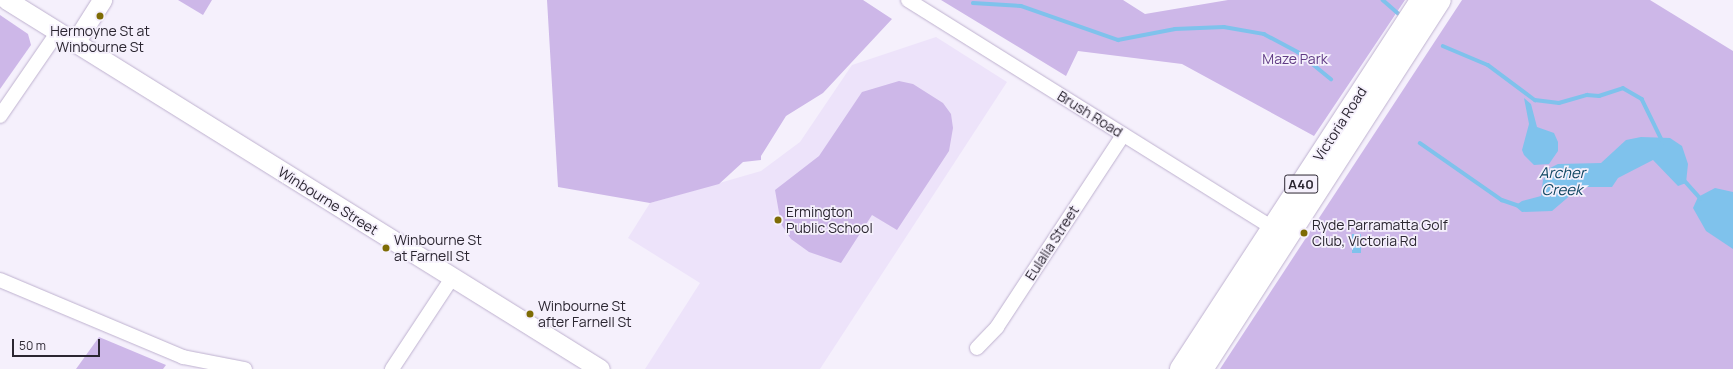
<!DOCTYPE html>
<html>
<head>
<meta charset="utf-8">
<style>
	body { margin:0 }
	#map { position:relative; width:1733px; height:369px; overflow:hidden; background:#f5f0fc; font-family:Manrope,sans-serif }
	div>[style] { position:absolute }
	.built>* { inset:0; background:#ede3fa }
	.green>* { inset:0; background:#cdb7e8 }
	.water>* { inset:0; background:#7fc2ec; transform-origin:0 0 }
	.stream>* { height:3.5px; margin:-1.75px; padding:0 1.75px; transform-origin:1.75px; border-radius:1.75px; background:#7fc2ec }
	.roads { filter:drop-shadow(0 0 1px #beb1cf) drop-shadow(0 0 1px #beb1cf) }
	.street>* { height:14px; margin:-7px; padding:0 7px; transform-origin:7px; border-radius:7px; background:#fff }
	.secondary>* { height:19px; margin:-9.5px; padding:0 9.5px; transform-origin:9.5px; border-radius:9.5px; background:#fff }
	.highway>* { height:22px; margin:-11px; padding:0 11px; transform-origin:11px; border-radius:11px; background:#fff }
	.dots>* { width:11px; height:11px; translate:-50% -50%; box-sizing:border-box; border:2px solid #f5f0fc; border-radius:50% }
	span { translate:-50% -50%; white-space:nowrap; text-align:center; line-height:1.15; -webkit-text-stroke:3.5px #f5f0fc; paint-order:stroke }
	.shield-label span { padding:1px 3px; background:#f5f0fc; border:1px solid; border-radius:3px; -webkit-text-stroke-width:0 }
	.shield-label { font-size:13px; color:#2b2631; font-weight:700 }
	.poi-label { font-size:14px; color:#2b2631 }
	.left { translate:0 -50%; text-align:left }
	.park-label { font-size:14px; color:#603b84 }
	.street-label { font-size:14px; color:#2b2631 }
	.water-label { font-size:15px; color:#0e4561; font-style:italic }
	.scale { position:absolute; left:12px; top:339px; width:88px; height:18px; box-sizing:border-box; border:2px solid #2b2631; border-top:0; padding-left:5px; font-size:12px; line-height:14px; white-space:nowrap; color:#2b2631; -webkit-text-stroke:3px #f5f0fc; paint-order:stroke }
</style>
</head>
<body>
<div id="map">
	<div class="built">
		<i style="clip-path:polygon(936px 37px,1007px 82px,820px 369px,645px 369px,700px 283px,628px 238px,650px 203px,761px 171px,800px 142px,852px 65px)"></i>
	</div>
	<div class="green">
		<i style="clip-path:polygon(178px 0,212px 0,203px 15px)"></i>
		<i style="clip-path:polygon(547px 0,863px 0,892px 19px,823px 93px,786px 116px,761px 156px,761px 160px,743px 162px,719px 184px,650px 203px,558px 187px)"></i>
		<i style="clip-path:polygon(941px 0,1123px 0,1145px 14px,1228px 0,1405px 0,1314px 136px,1182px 64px,1078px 51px,1066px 76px)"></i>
		<i style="clip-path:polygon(1462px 0,1650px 0,1733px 51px,1733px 369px,1220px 369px)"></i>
		<i style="clip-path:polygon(0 15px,28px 34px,31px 45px,0 89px)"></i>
		<i style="clip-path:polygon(899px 81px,913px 84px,943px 103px,951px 114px,953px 128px,949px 151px,897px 230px,872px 215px,841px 263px,809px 252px,791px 239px,781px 224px,775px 190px,819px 156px,862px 92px)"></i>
		<i style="clip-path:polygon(99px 337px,166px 365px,163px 369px,76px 369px)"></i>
	</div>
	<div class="water">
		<i style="clip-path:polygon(1524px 98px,1531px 104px,1537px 127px,1554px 133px,1558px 142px,1558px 151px,1549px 164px,1534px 165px,1524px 155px,1522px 150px,1529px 124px)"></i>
		<i style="clip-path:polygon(1641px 137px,1670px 138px,1682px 146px,1688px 164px,1686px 183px,1678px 186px,1653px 160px,1618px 178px,1612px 187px,1580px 187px,1552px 211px,1522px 212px,1515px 206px,1522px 201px,1541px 196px,1543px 180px,1550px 168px,1558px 164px,1601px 163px,1626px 140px)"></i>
		<i style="clip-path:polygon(1715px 188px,1733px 192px,1733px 249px,1706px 231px,1693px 208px,1698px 197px)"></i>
		<i style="left:1352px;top:234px;width:9px;height:19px"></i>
	</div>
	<div class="stream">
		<i style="left:1383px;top:0;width:20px;rotate:41deg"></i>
		<i style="left:973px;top:3px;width:48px;rotate:3.6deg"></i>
		<i style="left:1021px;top:6px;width:103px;rotate:19.3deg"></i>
		<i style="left:1118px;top:40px;width:58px;rotate:-10.9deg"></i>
		<i style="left:1175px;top:29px;width:49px;rotate:-2.3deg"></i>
		<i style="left:1224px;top:27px;width:41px;rotate:9.9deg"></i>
		<i style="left:1264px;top:34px;width:38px;rotate:28deg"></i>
		<i style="left:1298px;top:52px;width:43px;rotate:39.3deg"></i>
		<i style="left:1443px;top:46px;width:49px;rotate:22.9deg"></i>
		<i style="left:1488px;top:65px;width:59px;rotate:36.7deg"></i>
		<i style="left:1535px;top:100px;width:24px;rotate:7deg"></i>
		<i style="left:1559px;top:103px;width:29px;rotate:-16deg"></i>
		<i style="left:1587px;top:95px;width:12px;rotate:5deg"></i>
		<i style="left:1599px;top:96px;width:25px;rotate:-18deg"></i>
		<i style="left:1623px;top:88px;width:22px;rotate:30deg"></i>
		<i style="left:1642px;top:99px;width:48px;rotate:64deg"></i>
		<i style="left:1420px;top:143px;width:100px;rotate:34.8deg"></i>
		<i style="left:1502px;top:200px;width:18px;rotate:19deg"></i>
		<i style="left:1684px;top:180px;width:25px;rotate:48deg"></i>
	</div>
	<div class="roads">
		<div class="street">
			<i style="left:908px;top:0;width:430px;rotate:32deg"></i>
			<i style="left:0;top:116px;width:101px;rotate:-55.5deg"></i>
			<i style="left:0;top:280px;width:199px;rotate:22.8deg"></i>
			<i style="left:183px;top:357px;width:63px;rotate:11deg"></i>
			<i style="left:977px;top:348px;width:29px;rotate:-46deg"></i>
			<i style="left:997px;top:327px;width:230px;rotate:-56.7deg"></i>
			<i style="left:392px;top:369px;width:109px;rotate:-56.6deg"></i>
		</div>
		<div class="secondary">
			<i style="left:7px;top:0;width:698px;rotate:31.89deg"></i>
			<i style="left:76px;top:41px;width:49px;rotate:-57.6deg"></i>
		</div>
		<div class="highway">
			<i style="left:1181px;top:369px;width:441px;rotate:-56.9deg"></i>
			<i style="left:1202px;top:369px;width:439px;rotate:-57.2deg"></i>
		</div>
	</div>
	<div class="dots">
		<i style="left:100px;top:16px;background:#7e6c05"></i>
		<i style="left:778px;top:220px;background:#7e6c05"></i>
		<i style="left:1304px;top:233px;background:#7e6c05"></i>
		<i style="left:386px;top:248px;background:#7e6c05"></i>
		<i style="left:530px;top:314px;background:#7e6c05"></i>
	</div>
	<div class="shield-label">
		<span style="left:1301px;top:184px">A40</span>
	</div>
	<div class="poi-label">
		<span style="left:100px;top:39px">Hermoyne St at<br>Winbourne St</span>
		<span class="left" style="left:786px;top:220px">Ermington<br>Public School</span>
		<span class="left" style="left:1312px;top:233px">Ryde Parramatta Golf<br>Club, Victoria Rd</span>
		<span class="left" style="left:394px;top:248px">Winbourne St<br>at Farnell St</span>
		<span class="left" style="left:538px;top:314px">Winbourne St<br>after Farnell St</span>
	</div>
	<div class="park-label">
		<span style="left:1295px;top:59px">Maze Park</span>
	</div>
	<div class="street-label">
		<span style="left:1090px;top:114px;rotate:32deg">Brush Road</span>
		<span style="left:1340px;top:124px;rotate:-57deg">Victoria Road</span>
		<span style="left:328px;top:201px;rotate:32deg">Winbourne Street</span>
		<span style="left:1052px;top:243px;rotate:-57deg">Eulalia Street</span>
	</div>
	<div class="water-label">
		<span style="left:1562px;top:181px">Archer<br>Creek</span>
	</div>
	<div class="scale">50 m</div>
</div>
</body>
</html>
